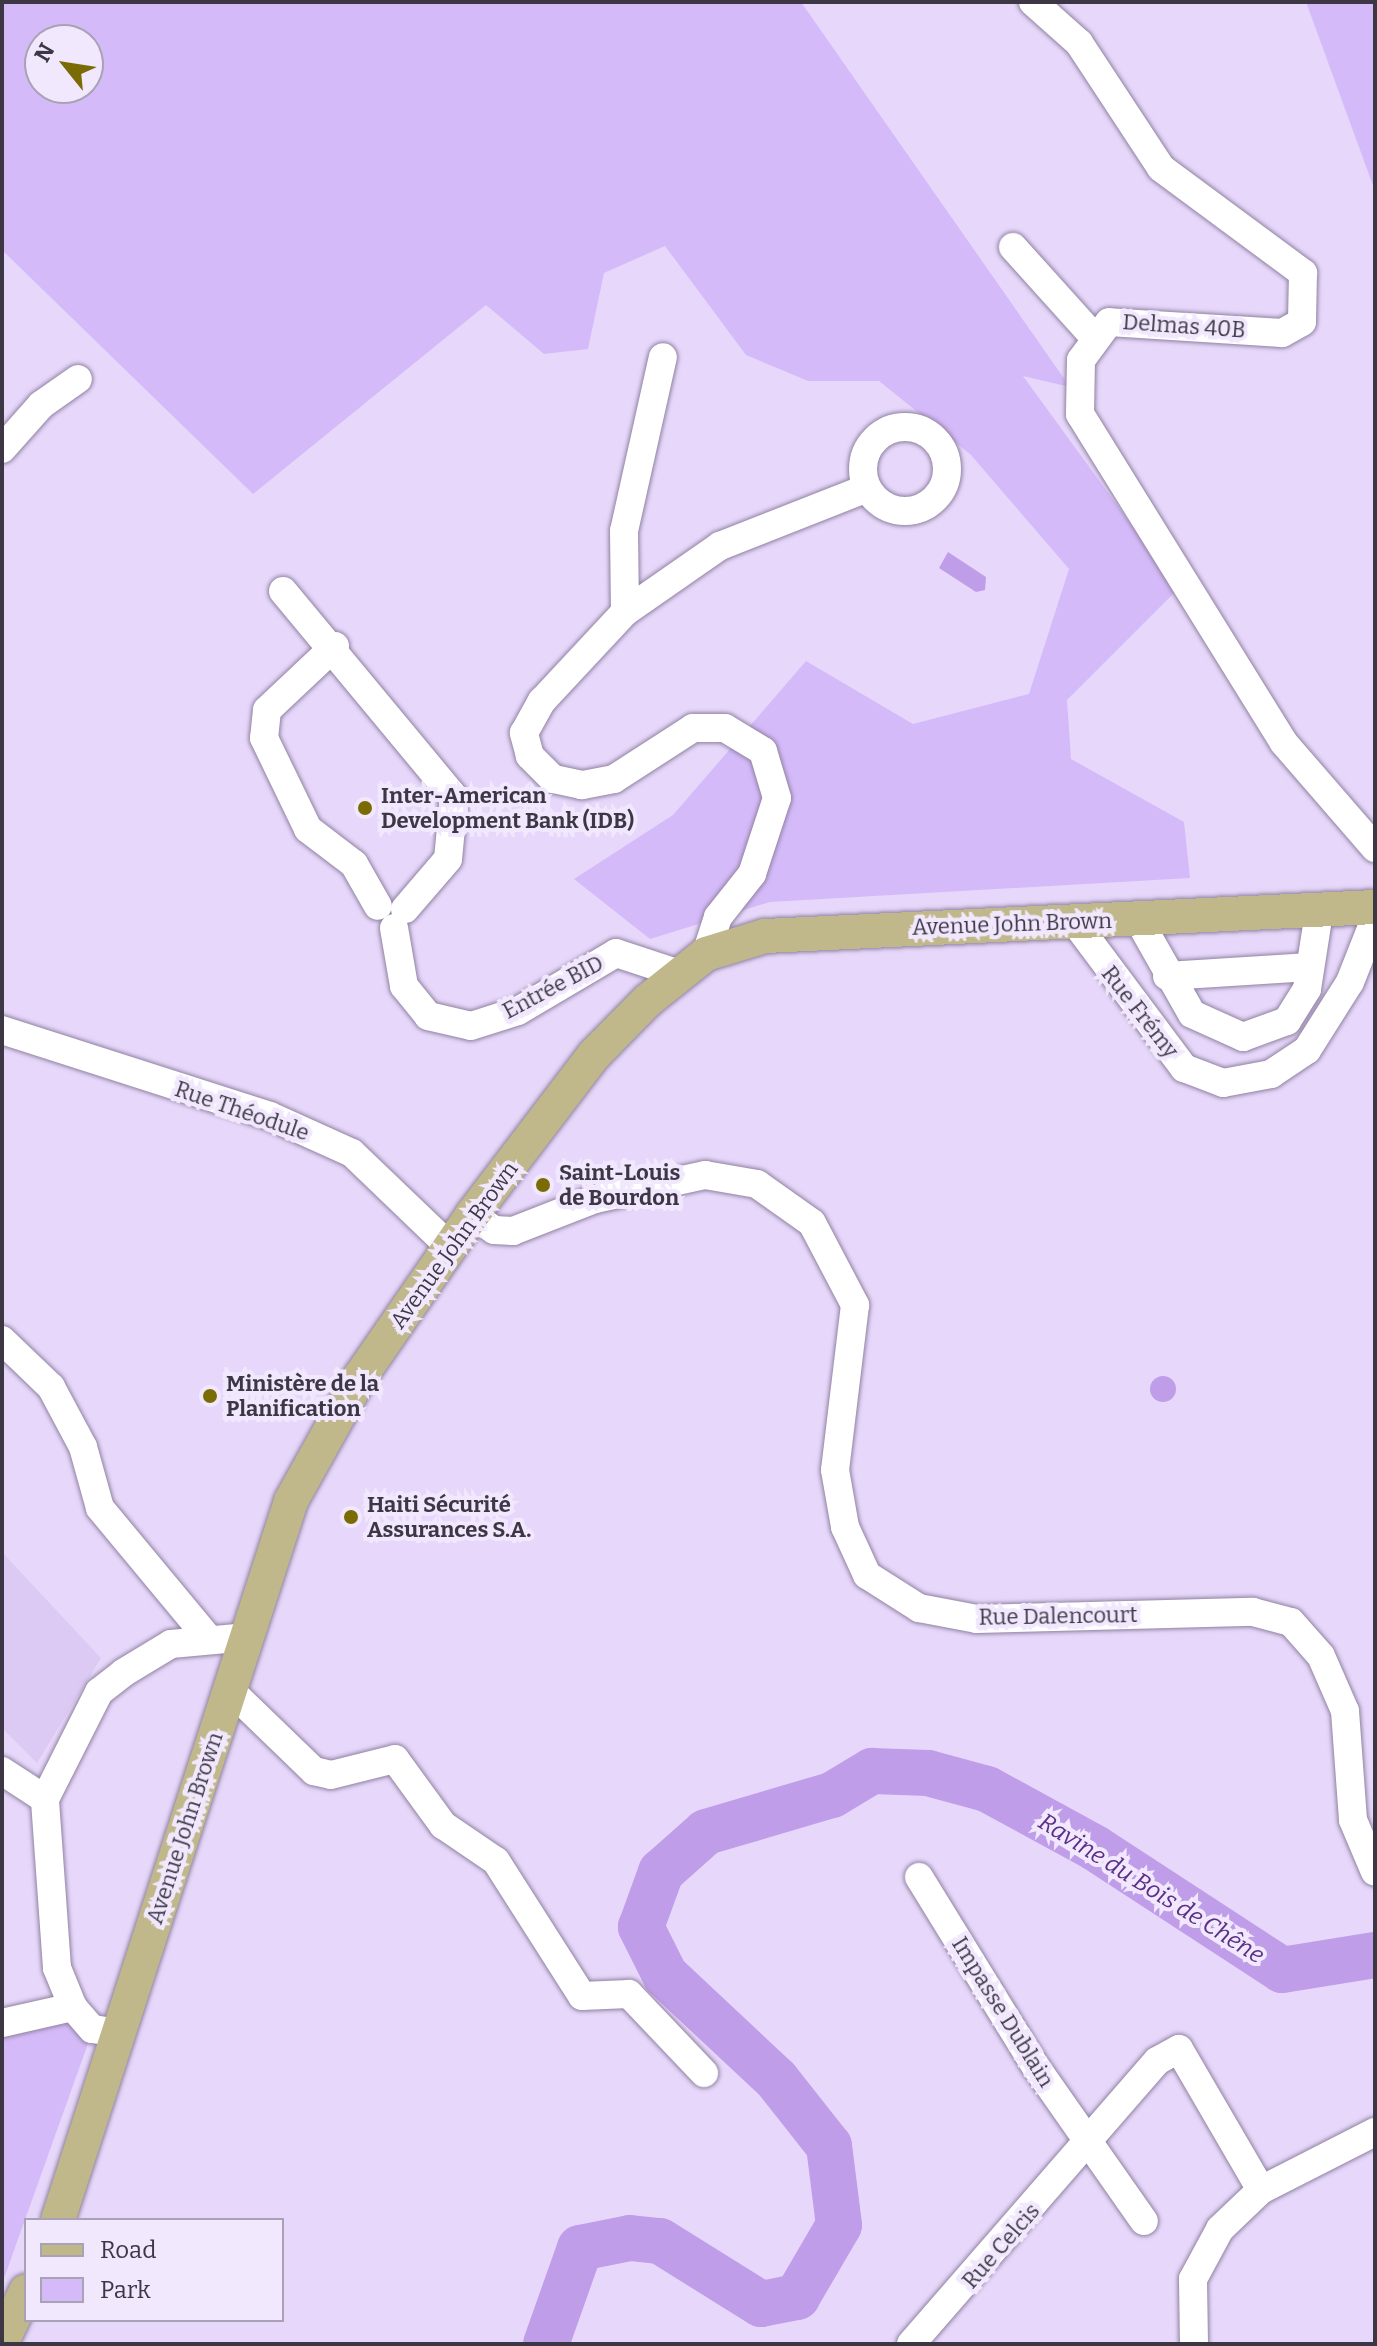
<!DOCTYPE html>
<html>
<head>
<meta charset="utf-8">
<style>
	body { margin:0 }
	#map { position:relative; width:1377px; height:2346px; overflow:hidden; background:#e7d8fb; font-family:Bitter,serif }
	div>[style] { position:absolute }
	.built>* { inset:0; background:#dccaf4 }
	.green>* { inset:0; background:#d5baf9 }
	.water>* { inset:0; background:#bf9de9 }
	.round { border-radius:50% }
	.river>* { height:46px; margin:-23px; padding:0 23px; transform-origin:23px; border-radius:23px; background:#bf9de9 }
	.roads { filter:drop-shadow(0 0 2px #9082a2) drop-shadow(0 0 2px #9082a2) }
	.minor>* { height:28px; margin:-14px; padding:0 14px; transform-origin:14px; border-radius:14px; background:#fff }
	.minor>.ring { margin:-14px; padding:0; box-sizing:content-box; background:none; border:28px solid #fff; border-radius:50% }
	.major>* { height:34px; margin:-17px; padding:0 17px; transform-origin:17px; border-radius:17px; background:#c0b88b }
	.dots>* { width:22px; height:22px; translate:-50% -50%; box-sizing:border-box; border:4px solid #f1e8fe; border-radius:50% }
	span { translate:-50% -50%; white-space:nowrap; text-align:center; line-height:1.15; -webkit-text-stroke:8px #f1e8fe; paint-order:stroke }
	.street-label { font-size:22px; color:#3d3745 }
	.poi-label { font-size:22px; color:#3d3745; font-weight:700 }
	.left { translate:0 -50%; text-align:left }
	.water-label { font-size:24px; color:#5c2f86; font-style:italic }
	.frame { position:absolute; inset:0; border:4px solid #3d3745; pointer-events:none }
	.legend { position:absolute; left:24px; top:2218px; width:260px; height:104px; box-sizing:border-box; background:#f1e8fe; border:2px solid #a9a1b4; margin:0; padding:10px 14px; list-style:none; font-size:24px; color:#3d3745 }
	.legend li { display:flex; align-items:center; gap:16px; height:40px }
	.legend b { width:40px; border:2px solid #a9a1b4 }
	.north { position:absolute; left:24px; top:24px; width:80px; height:80px; box-sizing:border-box; background:#f1e8fe; border:2px solid #a9a1b4; border-radius:50%; rotate:300deg; font-size:22px; font-weight:700; line-height:32px; text-align:center; color:#3d3745 }
	.north::after { content:''; display:block; margin:auto; width:28px; height:36px; background:#7b6b05; clip-path:polygon(50% 0,100% 100%,50% 72%,0 100%) }
</style>
</head>
<body>
<div id="map">
	<div class="built">
		<i style="clip-path:polygon(2px 1552px,101px 1658px,37px 1763px,2px 1728px)"></i>
	</div>
	<div class="green">
		<i style="clip-path:polygon(evenodd,2px 2px,801px 2px,1070px 387px,1023px 376px,1178px 589px,1067px 700px,1071px 759px,1184px 822px,1190px 878px,770px 902px,650px 939px,574px 879px,673px 815px,806px 661px,913px 724px,1029px 694px,1069px 569px,971px 455px,879px 381px,808px 381px,746px 355px,665px 246px,604px 273px,588px 349px,544px 354px,486px 305px,253px 494px,2px 250px,2px 2px,40px 40px,88px 40px,88px 88px,40px 88px,40px 40px)"></i>
		<i style="clip-path:polygon(1306px 2px,1375px 2px,1375px 191px)"></i>
		<i style="clip-path:polygon(53px 2007px,90px 2038px,2px 2284px,2px 2020px)"></i>
	</div>
	<div class="water">
		<i style="clip-path:polygon(948px 552px,986px 577px,985px 590px,976px 592px,939px 568px)"></i>
		<i class="round" style="left:1150px;top:1376px;width:26px;height:26px"></i>
	</div>
	<div class="river">
		<i style="left:546px;top:2344px;width:102px;rotate:-70.5deg"></i>
		<i style="left:580px;top:2248px;width:51px;rotate:-11.3deg"></i>
		<i style="left:630px;top:2238px;width:30px;rotate:6deg"></i>
		<i style="left:660px;top:2241px;width:119px;rotate:32deg"></i>
		<i style="left:761px;top:2304px;width:37px;rotate:-11deg"></i>
		<i style="left:797px;top:2297px;width:83px;rotate:-59.7deg"></i>
		<i style="left:839px;top:2225px;width:80px;rotate:-97.2deg"></i>
		<i style="left:829px;top:2146px;width:85px;rotate:-128.3deg"></i>
		<i style="left:776px;top:2079px;width:152px;rotate:-136.9deg"></i>
		<i style="left:665px;top:1975px;width:54px;rotate:-116.6deg"></i>
		<i style="left:641px;top:1927px;width:59px;rotate:-70deg"></i>
		<i style="left:661px;top:1872px;width:60px;rotate:-41.6deg"></i>
		<i style="left:706px;top:1832px;width:131px;rotate:-16.4deg"></i>
		<i style="left:832px;top:1795px;width:47px;rotate:-31deg"></i>
		<i style="left:872px;top:1771px;width:56px;rotate:2deg"></i>
		<i style="left:928px;top:1773px;width:61px;rotate:15.2deg"></i>
		<i style="left:987px;top:1789px;width:123px;rotate:28.6deg"></i>
		<i style="left:1095px;top:1848px;width:223px;rotate:33.1deg"></i>
		<i style="left:1282px;top:1970px;width:94px;rotate:-9.2deg"></i>
	</div>
	<div class="roads">
		<div class="minor">
			<i style="left:1033px;top:2px;width:62px;rotate:41.7deg"></i>
			<i style="left:1079px;top:43px;width:149px;rotate:56.7deg"></i>
			<i style="left:1161px;top:168px;width:177px;rotate:36.5deg"></i>
			<i style="left:1303px;top:273px;width:49px;rotate:91.2deg"></i>
			<i style="left:1302px;top:322px;width:23px;rotate:151deg"></i>
			<i style="left:1282px;top:333px;width:173px;rotate:-176.4deg"></i>
			<i style="left:1109px;top:322px;width:47px;rotate:126.4deg"></i>
			<i style="left:1081px;top:360px;width:54px;rotate:91.1deg"></i>
			<i style="left:1080px;top:414px;width:387px;rotate:58.2deg"></i>
			<i style="left:1284px;top:743px;width:139px;rotate:49.1deg"></i>
			<i style="left:1013px;top:247px;width:120px;rotate:48deg"></i>
			<i class="ring" style="left:863px;top:427px;width:56px;height:56px"></i>
			<i style="left:2px;top:449px;width:59px;rotate:-48.4deg"></i>
			<i style="left:41px;top:405px;width:45px;rotate:-35.1deg"></i>
			<i style="left:283px;top:591px;width:268px;rotate:50.3deg"></i>
			<i style="left:454px;top:797px;width:62px;rotate:95.5deg"></i>
			<i style="left:448px;top:859px;width:66px;rotate:130.7deg"></i>
			<i style="left:625px;top:612px;width:81px;rotate:-90.7deg"></i>
			<i style="left:624px;top:531px;width:178px;rotate:-77.4deg"></i>
			<i style="left:335px;top:646px;width:93px;rotate:136.7deg"></i>
			<i style="left:267px;top:710px;width:28px;rotate:96deg"></i>
			<i style="left:264px;top:738px;width:101px;rotate:64.2deg"></i>
			<i style="left:308px;top:829px;width:58px;rotate:37.3deg"></i>
			<i style="left:354px;top:864px;width:48px;rotate:60.3deg"></i>
			<i style="left:1138px;top:919px;width:109px;rotate:60.4deg"></i>
			<i style="left:1192px;top:1014px;width:56px;rotate:24.3deg"></i>
			<i style="left:1243px;top:1037px;width:47px;rotate:-20deg"></i>
			<i style="left:1287px;top:1021px;width:38px;rotate:-58deg"></i>
			<i style="left:1307px;top:989px;width:78px;rotate:-81.1deg"></i>
			<i style="left:1074px;top:921px;width:184px;rotate:53.2deg"></i>
			<i style="left:1184px;top:1068px;width:42px;rotate:21deg"></i>
			<i style="left:1223px;top:1083px;width:49px;rotate:-10.6deg"></i>
			<i style="left:1271px;top:1074px;width:43px;rotate:-33.7deg"></i>
			<i style="left:1307px;top:1050px;width:80px;rotate:-57.7deg"></i>
			<i style="left:1350px;top:982px;width:68px;rotate:-68.4deg"></i>
			<i style="left:394px;top:928px;width:59px;rotate:80.2deg"></i>
			<i style="left:404px;top:986px;width:38px;rotate:51deg"></i>
			<i style="left:428px;top:1016px;width:44px;rotate:13.1deg"></i>
			<i style="left:471px;top:1026px;width:49px;rotate:-17.7deg"></i>
			<i style="left:518px;top:1011px;width:114px;rotate:-30.6deg"></i>
			<i style="left:616px;top:953px;width:64px;rotate:18.2deg"></i>
			<i style="left:706px;top:954px;width:39px;rotate:-72deg"></i>
			<i style="left:718px;top:917px;width:55px;rotate:-51.7deg"></i>
			<i style="left:752px;top:874px;width:80px;rotate:-71.8deg"></i>
			<i style="left:777px;top:798px;width:49px;rotate:-106.6deg"></i>
			<i style="left:763px;top:751px;width:44px;rotate:-148.8deg"></i>
			<i style="left:725px;top:728px;width:32px;rotate:180deg"></i>
			<i style="left:693px;top:728px;width:94px;rotate:147.2deg"></i>
			<i style="left:614px;top:779px;width:33px;rotate:169deg"></i>
			<i style="left:582px;top:785px;width:30px;rotate:-168deg"></i>
			<i style="left:553px;top:779px;width:33px;rotate:-135deg"></i>
			<i style="left:530px;top:756px;width:24px;rotate:-105deg"></i>
			<i style="left:524px;top:733px;width:37px;rotate:-61deg"></i>
			<i style="left:542px;top:701px;width:122px;rotate:-47deg"></i>
			<i style="left:625px;top:612px;width:116px;rotate:-34.8deg"></i>
			<i style="left:720px;top:546px;width:158px;rotate:-21.5deg"></i>
			<i style="left:1167px;top:976px;width:143px;rotate:-3.6deg"></i>
			<i style="left:2px;top:1030px;width:281px;rotate:17.8deg"></i>
			<i style="left:270px;top:1116px;width:90px;rotate:24.3deg"></i>
			<i style="left:352px;top:1153px;width:136px;rotate:43.8deg"></i>
			<i style="left:472px;top:1215px;width:27px;rotate:34deg"></i>
			<i style="left:494px;top:1230px;width:19px;rotate:3deg"></i>
			<i style="left:513px;top:1231px;width:88px;rotate:-21.3deg"></i>
			<i style="left:595px;top:1199px;width:113px;rotate:-12.3deg"></i>
			<i style="left:705px;top:1175px;width:53px;rotate:9.8deg"></i>
			<i style="left:757px;top:1184px;width:67px;rotate:35.3deg"></i>
			<i style="left:812px;top:1223px;width:93px;rotate:62.3deg"></i>
			<i style="left:855px;top:1305px;width:166px;rotate:96.9deg"></i>
			<i style="left:835px;top:1470px;width:58px;rotate:80deg"></i>
			<i style="left:845px;top:1527px;width:53px;rotate:65.4deg"></i>
			<i style="left:867px;top:1575px;width:62px;rotate:32.4deg"></i>
			<i style="left:919px;top:1608px;width:59px;rotate:10.7deg"></i>
			<i style="left:977px;top:1619px;width:276px;rotate:-1.5deg"></i>
			<i style="left:1253px;top:1612px;width:39px;rotate:15deg"></i>
			<i style="left:1291px;top:1622px;width:45px;rotate:48.6deg"></i>
			<i style="left:1321px;top:1656px;width:60px;rotate:66.4deg"></i>
			<i style="left:1345px;top:1711px;width:109px;rotate:85.8deg"></i>
			<i style="left:1353px;top:1820px;width:56px;rotate:67.1deg"></i>
			<i style="left:2px;top:1340px;width:68px;rotate:43.8deg"></i>
			<i style="left:51px;top:1387px;width:68px;rotate:61.9deg"></i>
			<i style="left:83px;top:1447px;width:63px;rotate:74.4deg"></i>
			<i style="left:100px;top:1508px;width:168px;rotate:50.3deg"></i>
			<i style="left:230px;top:1690px;width:117px;rotate:44deg"></i>
			<i style="left:314px;top:1771px;width:17px;rotate:13deg"></i>
			<i style="left:331px;top:1775px;width:66px;rotate:-14deg"></i>
			<i style="left:395px;top:1759px;width:82px;rotate:54deg"></i>
			<i style="left:443px;top:1825px;width:64px;rotate:34.2deg"></i>
			<i style="left:496px;top:1861px;width:160px;rotate:57.5deg"></i>
			<i style="left:582px;top:1996px;width:47px;rotate:-2.4deg"></i>
			<i style="left:629px;top:1994px;width:109px;rotate:46.5deg"></i>
			<i style="left:2px;top:1771px;width:51px;rotate:33.1deg"></i>
			<i style="left:919px;top:1877px;width:223px;rotate:58.4deg"></i>
			<i style="left:1036px;top:2067px;width:188px;rotate:55deg"></i>
			<i style="left:2px;top:2023px;width:73px;rotate:-12.7deg"></i>
			<i style="left:118px;top:2033px;width:26px;rotate:-171deg"></i>
			<i style="left:92px;top:2029px;width:29px;rotate:-131deg"></i>
			<i style="left:73px;top:2007px;width:42px;rotate:-112.3deg"></i>
			<i style="left:57px;top:1968px;width:169px;rotate:-94.1deg"></i>
			<i style="left:45px;top:1799px;width:120px;rotate:-63.2deg"></i>
			<i style="left:99px;top:1692px;width:31px;rotate:-38deg"></i>
			<i style="left:123px;top:1673px;width:56px;rotate:-31.1deg"></i>
			<i style="left:171px;top:1644px;width:77px;rotate:-5.2deg"></i>
			<i style="left:911px;top:2344px;width:375px;rotate:-49deg"></i>
			<i style="left:1157px;top:2061px;width:25px;rotate:-29deg"></i>
			<i style="left:1179px;top:2049px;width:163px;rotate:59.8deg"></i>
			<i style="left:1194px;top:2344px;width:65px;rotate:-90.9deg"></i>
			<i style="left:1193px;top:2279px;width:57px;rotate:-61.6deg"></i>
			<i style="left:1220px;top:2229px;width:57px;rotate:-43.6deg"></i>
			<i style="left:1261px;top:2190px;width:128px;rotate:-27deg"></i>
		</div>
		<div class="major">
			<i style="left:58px;top:2220px;width:756px;rotate:-72.04deg"></i>
			<i style="left:291px;top:1501px;width:142px;rotate:-60.9deg"></i>
			<i style="left:360px;top:1377px;width:197px;rotate:-55.3deg"></i>
			<i style="left:472px;top:1215px;width:201px;rotate:-52.7deg"></i>
			<i style="left:594px;top:1055px;width:76px;rotate:-45.5deg"></i>
			<i style="left:647px;top:1001px;width:75px;rotate:-38.5deg"></i>
			<i style="left:706px;top:954px;width:62px;rotate:-17deg"></i>
			<i style="left:765px;top:936px;width:611px;rotate:-2.72deg"></i>
			<i style="left:2px;top:2342px;width:56px;rotate:-64.8deg"></i>
		</div>
	</div>
	<div class="dots">
		<i style="left:365px;top:808px;background:#7b6b05"></i>
		<i style="left:543px;top:1185px;background:#7b6b05"></i>
		<i style="left:210px;top:1396px;background:#7b6b05"></i>
		<i style="left:351px;top:1517px;background:#7b6b05"></i>
	</div>
	<div class="street-label">
		<span style="left:1184px;top:326px;rotate:4deg">Delmas 40B</span>
		<span style="left:1012px;top:924px;rotate:-2deg">Avenue John Brown</span>
		<span style="left:553px;top:987px;rotate:-28deg">Entrée BID</span>
		<span style="left:1140px;top:1012px;rotate:52deg">Rue Frémy</span>
		<span style="left:242px;top:1111px;rotate:19deg">Rue Théodule</span>
		<span style="left:454px;top:1245px;rotate:-54deg">Avenue John Brown</span>
		<span style="left:1058px;top:1616px;rotate:-1deg">Rue Dalencourt</span>
		<span style="left:185px;top:1828px;rotate:-72deg">Avenue John Brown</span>
		<span style="left:1003px;top:2012px;rotate:58deg">Impasse Dublain</span>
		<span style="left:1001px;top:2246px;rotate:-49deg">Rue Celcis</span>
	</div>
	<div class="poi-label">
		<span class="left" style="left:381px;top:808px">Inter-American<br>Development Bank (IDB)</span>
		<span class="left" style="left:559px;top:1185px">Saint-Louis<br>de Bourdon</span>
		<span class="left" style="left:226px;top:1396px">Ministère de la<br>Planification</span>
		<span class="left" style="left:367px;top:1517px">Haiti Sécurité<br>Assurances S.A.</span>
	</div>
	<div class="water-label">
		<span style="left:1151px;top:1889px;rotate:32deg">Ravine du Bois de Chêne</span>
	</div>
	<div class="frame"></div>
	<ul class="legend">
	<li><b style="height:10px;background:#c0b88b"></b>Road</li>
	<li><b style="height:22px;background:#d5baf9"></b>Park</li>
	</ul>
	<div class="north">N</div>
</div>
</body>
</html>
